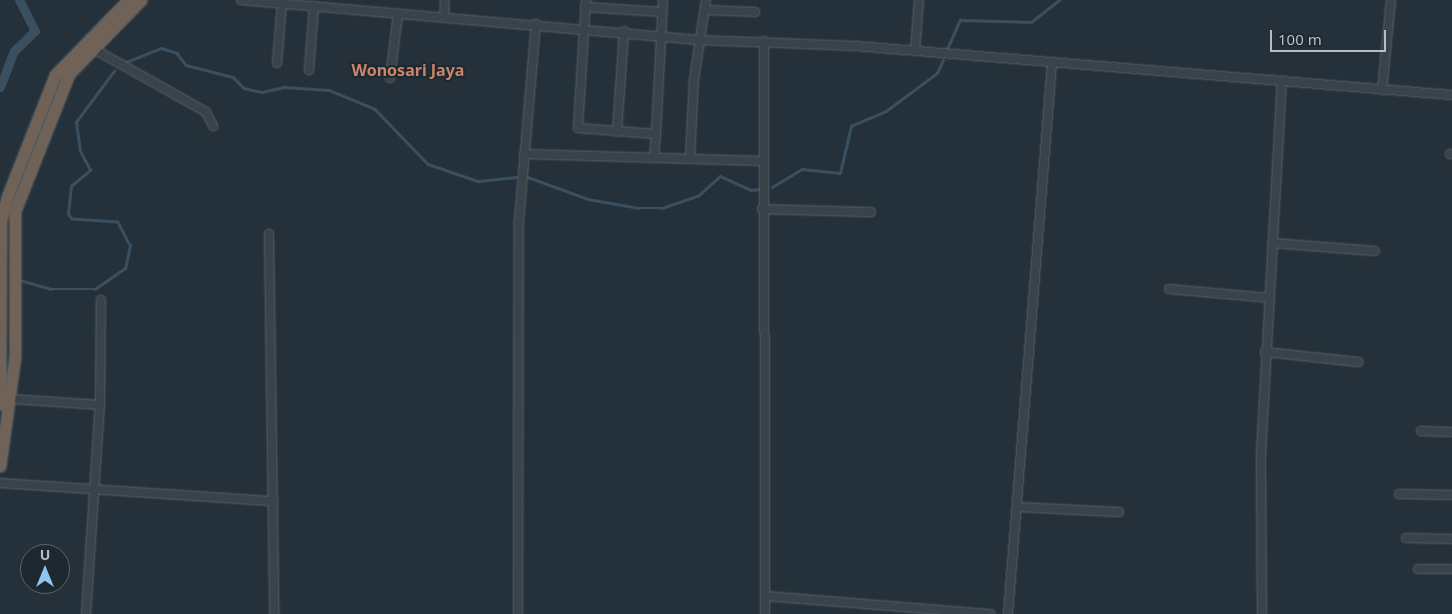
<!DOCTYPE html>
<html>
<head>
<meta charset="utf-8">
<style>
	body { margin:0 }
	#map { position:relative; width:1452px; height:614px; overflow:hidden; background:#25313a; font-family:"Noto Sans",sans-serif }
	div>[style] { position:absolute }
	.stream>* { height:2.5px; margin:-1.25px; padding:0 1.25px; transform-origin:1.25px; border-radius:1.25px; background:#3a5060 }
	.canal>* { height:9px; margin:-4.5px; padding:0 4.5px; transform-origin:4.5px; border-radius:4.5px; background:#3a5060 }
	.roads { filter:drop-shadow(0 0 1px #576168) drop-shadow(0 0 1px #576168) }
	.minor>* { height:8px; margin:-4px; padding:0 4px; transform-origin:4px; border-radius:4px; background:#39434a }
	.highway>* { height:11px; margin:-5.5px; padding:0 5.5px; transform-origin:5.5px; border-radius:5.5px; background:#706256 }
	span { translate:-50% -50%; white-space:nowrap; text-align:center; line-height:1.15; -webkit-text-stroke:4px #1e282f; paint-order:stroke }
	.quarter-label { font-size:16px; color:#ca856b; font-weight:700 }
	.north { position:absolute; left:20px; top:544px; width:50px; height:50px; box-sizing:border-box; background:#1e282f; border:1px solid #5a646b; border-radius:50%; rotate:0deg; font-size:14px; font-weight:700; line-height:20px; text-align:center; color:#b4bec6 }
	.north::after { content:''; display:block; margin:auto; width:18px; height:22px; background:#91c4ee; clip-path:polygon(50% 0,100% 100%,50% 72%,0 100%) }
	.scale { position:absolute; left:1270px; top:30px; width:116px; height:22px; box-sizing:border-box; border:2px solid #b4bec6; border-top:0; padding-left:6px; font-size:15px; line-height:18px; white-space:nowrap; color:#b4bec6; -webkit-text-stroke:4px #1e282f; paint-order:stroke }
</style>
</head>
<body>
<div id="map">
	<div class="stream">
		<i style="left:947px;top:49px;width:32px;rotate:-66deg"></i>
		<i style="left:960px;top:20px;width:71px;rotate:1.6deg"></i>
		<i style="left:1031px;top:22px;width:36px;rotate:-38deg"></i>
		<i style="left:124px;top:63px;width:40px;rotate:-22deg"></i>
		<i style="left:161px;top:48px;width:17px;rotate:17deg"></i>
		<i style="left:177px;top:53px;width:15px;rotate:53deg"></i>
		<i style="left:186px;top:65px;width:49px;rotate:14.3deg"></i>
		<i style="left:233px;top:77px;width:16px;rotate:45deg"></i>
		<i style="left:244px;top:88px;width:18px;rotate:13deg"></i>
		<i style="left:262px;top:92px;width:23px;rotate:-13deg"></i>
		<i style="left:284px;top:87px;width:45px;rotate:3.8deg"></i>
		<i style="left:329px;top:90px;width:50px;rotate:22.4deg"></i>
		<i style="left:375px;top:109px;width:76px;rotate:46.1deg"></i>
		<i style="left:428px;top:164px;width:53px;rotate:18.8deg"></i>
		<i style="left:478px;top:181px;width:38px;rotate:-6deg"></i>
		<i style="left:528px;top:177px;width:64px;rotate:20.1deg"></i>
		<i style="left:588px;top:199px;width:52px;rotate:10deg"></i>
		<i style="left:639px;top:208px;width:23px"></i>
		<i style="left:662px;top:208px;width:39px;rotate:-19deg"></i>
		<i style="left:699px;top:195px;width:28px;rotate:-42deg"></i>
		<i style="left:720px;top:176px;width:34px;rotate:24deg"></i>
		<i style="left:751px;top:190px;width:9px;rotate:-6deg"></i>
		<i style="left:772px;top:187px;width:35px;rotate:-31deg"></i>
		<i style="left:802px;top:169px;width:38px;rotate:6deg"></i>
		<i style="left:840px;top:173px;width:48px;rotate:-76.8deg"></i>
		<i style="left:851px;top:126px;width:38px;rotate:-23deg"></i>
		<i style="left:886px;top:111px;width:64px;rotate:-36.7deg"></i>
		<i style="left:937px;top:73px;width:14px;rotate:-65deg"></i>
		<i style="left:20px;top:280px;width:32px;rotate:16deg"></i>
		<i style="left:51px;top:289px;width:44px"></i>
		<i style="left:95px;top:289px;width:37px;rotate:-35deg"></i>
		<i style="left:125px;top:268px;width:23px;rotate:-77deg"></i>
		<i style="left:130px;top:246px;width:27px;rotate:-118deg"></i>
		<i style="left:117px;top:222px;width:45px;rotate:-176.2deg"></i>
		<i style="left:72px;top:219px;width:6px;rotate:-129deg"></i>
		<i style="left:68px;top:214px;width:28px;rotate:-84deg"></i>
		<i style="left:71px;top:186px;width:25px;rotate:-40deg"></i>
		<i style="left:90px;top:170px;width:21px;rotate:-118deg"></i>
		<i style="left:80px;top:151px;width:29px;rotate:-98deg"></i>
		<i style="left:76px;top:122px;width:64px;rotate:-53.3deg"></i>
	</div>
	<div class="canal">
		<i style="left:0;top:87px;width:39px;rotate:-69deg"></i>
		<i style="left:14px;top:51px;width:29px;rotate:-44deg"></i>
		<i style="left:35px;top:31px;width:35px;rotate:-117deg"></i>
	</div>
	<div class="roads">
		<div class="minor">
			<i style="left:241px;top:0;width:459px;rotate:5deg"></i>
			<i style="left:698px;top:40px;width:158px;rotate:2.2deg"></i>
			<i style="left:856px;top:46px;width:598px;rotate:4.7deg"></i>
			<i style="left:586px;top:0;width:128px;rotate:93.6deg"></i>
			<i style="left:578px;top:128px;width:78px;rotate:4.4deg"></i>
			<i style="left:656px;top:134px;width:134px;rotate:-87deg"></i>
			<i style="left:585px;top:7px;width:77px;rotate:3.7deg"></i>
			<i style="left:706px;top:10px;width:49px;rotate:2.3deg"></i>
			<i style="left:444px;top:17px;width:17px;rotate:-87deg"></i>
			<i style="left:764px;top:41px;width:573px;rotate:89.9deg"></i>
			<i style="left:92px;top:48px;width:131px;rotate:29.3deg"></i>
			<i style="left:206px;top:112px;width:16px;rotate:63deg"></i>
			<i style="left:915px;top:51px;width:51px;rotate:-85.5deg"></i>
			<i style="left:277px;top:63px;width:60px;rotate:-85.2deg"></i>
			<i style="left:309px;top:70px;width:64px;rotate:-85.5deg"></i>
			<i style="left:390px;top:78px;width:64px;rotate:-82.9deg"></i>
			<i style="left:1382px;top:90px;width:90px;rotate:-84.3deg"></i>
			<i style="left:617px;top:132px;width:101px;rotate:-86deg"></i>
			<i style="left:524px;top:154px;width:238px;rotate:1.7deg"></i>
			<i style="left:1450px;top:154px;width:2px"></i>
			<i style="left:654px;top:158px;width:24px;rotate:-85deg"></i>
			<i style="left:690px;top:158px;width:78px;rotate:-87.1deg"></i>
			<i style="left:694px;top:80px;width:81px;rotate:-81.5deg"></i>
			<i style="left:762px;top:209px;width:109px;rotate:1.6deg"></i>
			<i style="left:269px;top:234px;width:380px;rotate:89.2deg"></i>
			<i style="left:1272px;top:243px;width:103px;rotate:4.4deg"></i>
			<i style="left:1169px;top:289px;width:100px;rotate:5.1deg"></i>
			<i style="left:1265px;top:352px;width:94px;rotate:6.1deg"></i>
			<i style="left:12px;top:399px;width:88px;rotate:3.9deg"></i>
			<i style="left:1421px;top:431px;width:31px;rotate:2deg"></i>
			<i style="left:0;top:483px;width:274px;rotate:3.8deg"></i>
			<i style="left:1399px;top:494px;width:53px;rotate:1.1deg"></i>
			<i style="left:1017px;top:507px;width:102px;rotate:2.8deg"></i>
			<i style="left:1406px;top:538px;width:46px;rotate:1.2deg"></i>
			<i style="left:1418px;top:569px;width:34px"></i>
			<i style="left:766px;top:596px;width:225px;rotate:4.6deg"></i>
			<i style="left:86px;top:614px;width:209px;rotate:-86.2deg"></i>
			<i style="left:100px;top:405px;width:105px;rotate:-89.5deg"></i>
			<i style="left:518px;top:614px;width:393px;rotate:-89.9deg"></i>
			<i style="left:519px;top:221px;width:198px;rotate:-85.1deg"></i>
			<i style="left:1008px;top:614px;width:553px;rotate:-85.43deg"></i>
			<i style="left:1262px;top:614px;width:160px;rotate:-90.4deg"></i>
			<i style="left:1261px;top:454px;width:374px;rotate:-86.8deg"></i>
		</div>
		<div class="highway">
			<i style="left:0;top:385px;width:165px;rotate:-89.7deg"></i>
			<i style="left:1px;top:220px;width:24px;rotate:-75deg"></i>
			<i style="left:7px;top:197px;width:131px;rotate:-68.5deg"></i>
			<i style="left:55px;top:75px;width:105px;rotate:-45.8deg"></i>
			<i style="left:0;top:390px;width:14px;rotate:90deg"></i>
			<i style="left:0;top:466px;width:111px;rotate:-82.2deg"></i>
			<i style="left:15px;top:356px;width:145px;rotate:-90deg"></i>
			<i style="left:15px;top:211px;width:147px;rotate:-68.5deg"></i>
			<i style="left:69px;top:74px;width:103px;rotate:-45.8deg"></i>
		</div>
	</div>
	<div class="quarter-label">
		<span style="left:408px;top:70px">Wonosari Jaya</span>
	</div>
	<div class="north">U</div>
	<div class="scale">100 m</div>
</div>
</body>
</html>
